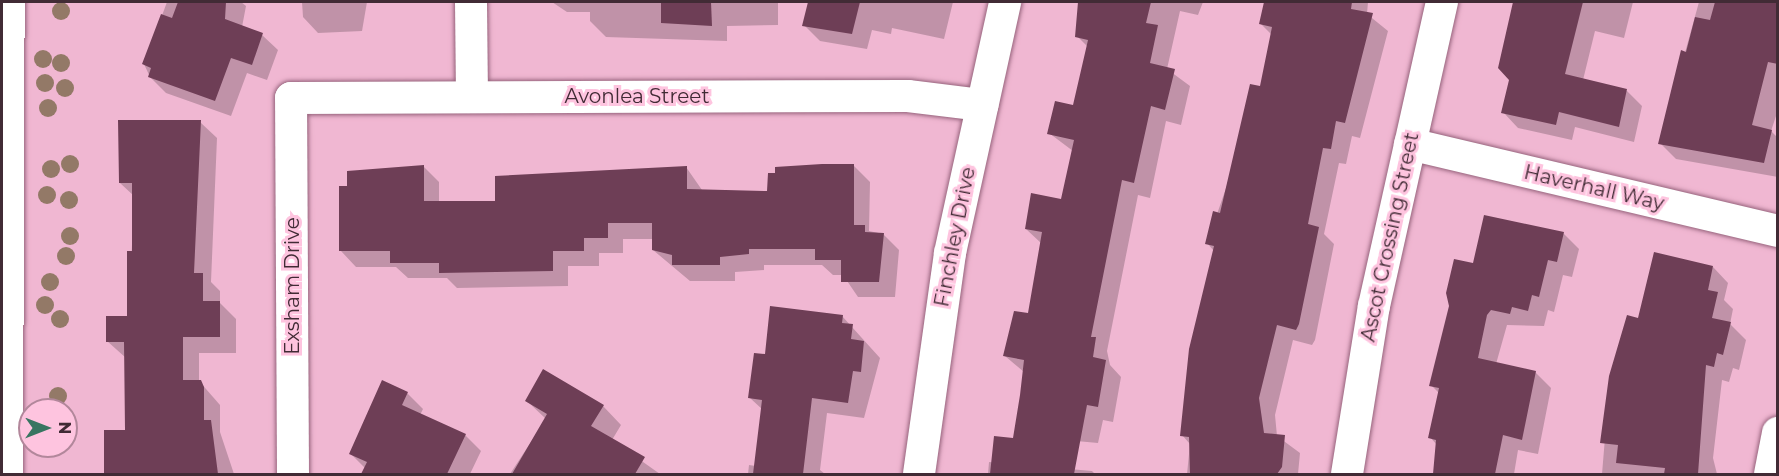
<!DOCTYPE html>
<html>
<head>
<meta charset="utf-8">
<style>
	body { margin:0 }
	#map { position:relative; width:1779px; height:476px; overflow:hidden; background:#f0b7d2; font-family:Montserrat,sans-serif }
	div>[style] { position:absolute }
	.shadow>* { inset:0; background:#0003 }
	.building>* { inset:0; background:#6e3e56 }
	.roads { filter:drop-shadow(0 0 2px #96637c) drop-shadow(0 0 2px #96637c) }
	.street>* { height:32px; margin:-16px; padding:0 16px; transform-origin:16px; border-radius:16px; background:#fff }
	.secondary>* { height:33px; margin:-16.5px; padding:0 16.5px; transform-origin:16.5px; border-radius:16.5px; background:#fff }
	.trees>* { width:18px; height:18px; margin:-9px; border-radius:50%; background:#937967 }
	span { translate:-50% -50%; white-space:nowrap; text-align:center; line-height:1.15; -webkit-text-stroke:6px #fec4df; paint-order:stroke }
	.street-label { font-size:20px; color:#412b35 }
	.frame { position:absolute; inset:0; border:3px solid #412b35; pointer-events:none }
	.north { position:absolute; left:18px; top:398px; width:60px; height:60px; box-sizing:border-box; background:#fec4df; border:2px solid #b2879b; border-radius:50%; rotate:90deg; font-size:16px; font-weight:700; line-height:24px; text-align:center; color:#412b35 }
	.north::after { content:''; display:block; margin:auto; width:21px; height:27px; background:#387561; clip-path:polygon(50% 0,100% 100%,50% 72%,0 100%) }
</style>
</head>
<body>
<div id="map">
	<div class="shadow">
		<i style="clip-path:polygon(167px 2px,241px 2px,246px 6px,242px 27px,262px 35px,278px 50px,267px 80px,247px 73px,231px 116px,166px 93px,150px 77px,144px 64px)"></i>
		<i style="clip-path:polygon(302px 2px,367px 2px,362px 31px,318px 33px,303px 17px)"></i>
		<i style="clip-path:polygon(552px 2px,778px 2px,778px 25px,727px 26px,727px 41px,606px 37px,590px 21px,590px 12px,567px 12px)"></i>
		<i style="clip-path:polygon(810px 2px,953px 2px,944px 39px,892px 28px,891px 34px,872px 30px,867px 49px,820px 41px,804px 25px)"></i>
		<i style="clip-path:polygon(1080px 2px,1203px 2px,1198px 15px,1180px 11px,1167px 69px,1190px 86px,1181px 125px,1166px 121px,1150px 198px,1138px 195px,1107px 351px,1110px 365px,1121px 377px,1113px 422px,1103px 420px,1098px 443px,1033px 437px,1024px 372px,1005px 356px,1029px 315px,1042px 244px,1026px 229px,1062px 200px,1073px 151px,1049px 133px,1074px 107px,1088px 47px,1077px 36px)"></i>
		<i style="clip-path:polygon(1265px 2px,1368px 2px,1367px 14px,1388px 31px,1360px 138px,1352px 136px,1346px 164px,1339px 163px,1324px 234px,1334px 244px,1315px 340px,1312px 345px,1293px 340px,1275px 415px,1277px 436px,1300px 453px,1298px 474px,1187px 474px,1190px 444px,1182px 435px,1214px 251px,1207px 243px,1261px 87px,1272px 35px,1260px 23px)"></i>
		<i style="clip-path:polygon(1516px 2px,1633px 2px,1624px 38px,1595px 31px,1583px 80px,1627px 91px,1642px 106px,1634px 142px,1575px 127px,1572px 140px,1518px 128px,1503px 112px,1511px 80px,1500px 68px)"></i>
		<i style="clip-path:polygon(1699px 2px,1778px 2px,1778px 110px,1771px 131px,1778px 138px,1778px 177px,1676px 159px,1660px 143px)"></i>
		<i style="clip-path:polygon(200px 122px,217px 138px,211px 282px,220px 291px,220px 303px,236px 319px,236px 353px,199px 353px,199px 381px,220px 405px,220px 432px,234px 474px,106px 474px,106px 431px,127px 431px,126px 358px,107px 341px,129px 317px,134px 196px,120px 183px)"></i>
		<i style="clip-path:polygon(423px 166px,439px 182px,439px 202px,496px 202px,686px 167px,702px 190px,769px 192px,854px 166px,870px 182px,869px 231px,883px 234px,899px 250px,895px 297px,858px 297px,843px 275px,833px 275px,822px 265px,764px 265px,764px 270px,735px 272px,735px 281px,690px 281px,653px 250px,654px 239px,623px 239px,623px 253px,599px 253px,599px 266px,568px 266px,568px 286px,457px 288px,447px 278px,408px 278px,396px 267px,356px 267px,341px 251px,349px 187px)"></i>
		<i style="clip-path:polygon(1563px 233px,1579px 249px,1572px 277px,1563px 275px,1554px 312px,1548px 310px,1544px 326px,1507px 325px,1496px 364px,1535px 372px,1551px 388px,1538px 454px,1518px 450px,1514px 474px,1435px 474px,1437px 445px,1430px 437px,1440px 394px,1431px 385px,1474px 265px)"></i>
		<i style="clip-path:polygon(1713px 267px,1728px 283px,1724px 300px,1733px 309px,1730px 324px,1746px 340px,1739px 370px,1733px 368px,1729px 382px,1722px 380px,1713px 458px,1717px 474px,1602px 474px,1610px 377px,1639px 320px)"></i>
		<i style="clip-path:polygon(842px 316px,880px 358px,864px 418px,827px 413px,820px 470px,825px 474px,748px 474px,749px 465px,756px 466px,763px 410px,750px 398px,766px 356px)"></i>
		<i style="clip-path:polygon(407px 393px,423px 409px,420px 415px,465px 435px,481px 451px,470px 474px,363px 474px,366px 469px,351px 454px)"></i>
		<i style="clip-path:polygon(527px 401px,603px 406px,621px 425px,612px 440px,660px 474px,510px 474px,546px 419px)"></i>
		<i style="clip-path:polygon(989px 462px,1092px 471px,1095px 474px,988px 474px)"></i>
	</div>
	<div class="building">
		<i style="clip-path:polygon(178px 2px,226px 2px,225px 19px,263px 33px,252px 65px,231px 58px,215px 101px,148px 77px,151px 68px,142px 64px,161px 14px,172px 18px)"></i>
		<i style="clip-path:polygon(661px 2px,711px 2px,712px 26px,661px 23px)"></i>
		<i style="clip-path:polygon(808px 2px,860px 2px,852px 34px,802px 26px)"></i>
		<i style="clip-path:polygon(1078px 2px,1151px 2px,1146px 23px,1158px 25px,1150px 63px,1175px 69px,1165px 110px,1151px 106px,1134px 183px,1122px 180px,1091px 337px,1096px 337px,1093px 357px,1106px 360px,1098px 407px,1087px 405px,1074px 474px,990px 474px,994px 436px,1013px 438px,1020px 395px,1024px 360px,1003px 356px,1014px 311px,1028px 313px,1042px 232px,1025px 229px,1031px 193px,1061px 199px,1074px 140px,1047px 134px,1055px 101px,1073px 105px,1088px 40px,1075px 37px)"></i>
		<i style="clip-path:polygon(1264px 2px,1352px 2px,1351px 9px,1373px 13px,1345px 123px,1336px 121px,1331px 149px,1323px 148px,1308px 224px,1319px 227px,1299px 324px,1296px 330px,1277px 325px,1259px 398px,1264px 433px,1285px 435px,1282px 467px,1277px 474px,1190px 474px,1189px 437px,1180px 436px,1189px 349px,1214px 246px,1205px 244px,1213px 211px,1220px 213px,1250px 84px,1260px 86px,1272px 27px,1259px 24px)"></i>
		<i style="clip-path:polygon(1513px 2px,1583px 2px,1565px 74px,1627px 89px,1619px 127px,1559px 112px,1556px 125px,1501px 113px,1509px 80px,1498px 68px)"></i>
		<i style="clip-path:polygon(1715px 2px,1778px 2px,1778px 64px,1768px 62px,1752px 125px,1772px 130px,1764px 163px,1658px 144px,1681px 50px,1686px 52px,1695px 17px,1710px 20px)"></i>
		<i style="clip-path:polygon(118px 120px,201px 120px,194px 273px,203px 273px,203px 301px,220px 301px,220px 337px,183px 337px,183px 380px,201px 380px,204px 387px,204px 420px,211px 420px,218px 474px,104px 474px,104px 430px,125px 430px,124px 342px,106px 342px,106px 316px,127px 316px,127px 251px,132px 251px,132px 183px,119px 183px)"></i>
		<i style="clip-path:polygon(822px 164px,854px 164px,854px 225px,865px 225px,865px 232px,884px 233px,879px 282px,841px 282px,841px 260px,815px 260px,815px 249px,749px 249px,749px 254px,720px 257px,720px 265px,672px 265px,672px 255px,652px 250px,652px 223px,608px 223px,608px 238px,584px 238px,584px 251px,553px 251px,553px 271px,439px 273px,439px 263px,390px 263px,390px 251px,339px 251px,339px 186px,347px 186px,347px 171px,424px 165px,424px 201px,495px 201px,495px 176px,687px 166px,687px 189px,767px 191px,768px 173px,775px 173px,775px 167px)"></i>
		<i style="clip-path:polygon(1484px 215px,1564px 232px,1557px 262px,1548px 260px,1539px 297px,1532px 295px,1528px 311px,1512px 307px,1510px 314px,1491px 310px,1487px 315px,1478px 358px,1536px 371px,1522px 440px,1503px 435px,1495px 474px,1433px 474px,1436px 440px,1428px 438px,1439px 388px,1429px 386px,1449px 306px,1446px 293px,1454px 259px,1473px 263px)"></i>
		<i style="clip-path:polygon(1654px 252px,1713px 266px,1708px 290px,1718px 292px,1712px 318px,1731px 322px,1723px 355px,1717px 353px,1714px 367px,1706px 365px,1698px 474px,1664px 474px,1665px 468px,1616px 463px,1618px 445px,1600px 443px,1609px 376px,1627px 315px,1638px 318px)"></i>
		<i style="clip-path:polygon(770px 306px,843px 315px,842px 323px,853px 324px,851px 339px,864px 341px,861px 372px,853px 371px,848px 403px,812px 398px,803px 474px,753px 474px,762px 400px,748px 398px,754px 353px,765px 354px)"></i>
		<i style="clip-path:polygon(543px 369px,604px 405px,591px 426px,645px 457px,635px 474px,512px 474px,547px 414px,525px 401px)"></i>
		<i style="clip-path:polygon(382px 380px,408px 392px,402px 405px,466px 434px,447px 474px,361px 474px,367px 462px,349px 454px)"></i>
	</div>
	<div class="roads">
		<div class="street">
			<i style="left:471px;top:2px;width:95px;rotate:89.4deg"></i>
			<i style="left:1410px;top:144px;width:378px;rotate:13.3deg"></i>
			<i style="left:293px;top:474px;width:376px;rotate:-90.3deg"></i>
			<i style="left:291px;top:98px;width:617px;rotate:-0.19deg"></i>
			<i style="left:908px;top:96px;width:75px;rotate:6.9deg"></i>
			<i style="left:919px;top:474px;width:223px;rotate:-82deg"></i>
			<i style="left:950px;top:253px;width:257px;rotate:-77.6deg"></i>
			<i style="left:1347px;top:474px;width:170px;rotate:-80.9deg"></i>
			<i style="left:1374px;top:306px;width:312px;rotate:-77.4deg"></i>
			<i style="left:1770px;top:474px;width:42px;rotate:-79deg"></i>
		</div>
		<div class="secondary">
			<i style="left:6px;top:474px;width:472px;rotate:-89.8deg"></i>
		</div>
	</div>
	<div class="trees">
		<i style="left:61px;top:11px"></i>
		<i style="left:43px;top:59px"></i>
		<i style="left:61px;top:63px"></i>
		<i style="left:45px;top:83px"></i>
		<i style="left:65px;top:88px"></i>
		<i style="left:48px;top:108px"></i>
		<i style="left:70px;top:164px"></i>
		<i style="left:51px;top:169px"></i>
		<i style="left:47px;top:195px"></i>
		<i style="left:69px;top:200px"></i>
		<i style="left:70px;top:236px"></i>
		<i style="left:66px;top:256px"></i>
		<i style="left:50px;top:282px"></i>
		<i style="left:45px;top:305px"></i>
		<i style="left:60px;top:319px"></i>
		<i style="left:58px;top:396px"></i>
	</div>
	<div class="street-label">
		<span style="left:637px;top:96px">Avonlea Street</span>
		<span style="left:1594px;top:188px;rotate:13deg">Haverhall Way</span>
		<span style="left:955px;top:237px;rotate:-79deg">Finchley Drive</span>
		<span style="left:1390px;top:237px;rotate:-78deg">Ascot Crossing Street</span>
		<span style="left:292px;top:286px;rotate:-90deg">Exsham Drive</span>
	</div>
	<div class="frame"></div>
	<div class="north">N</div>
</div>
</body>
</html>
